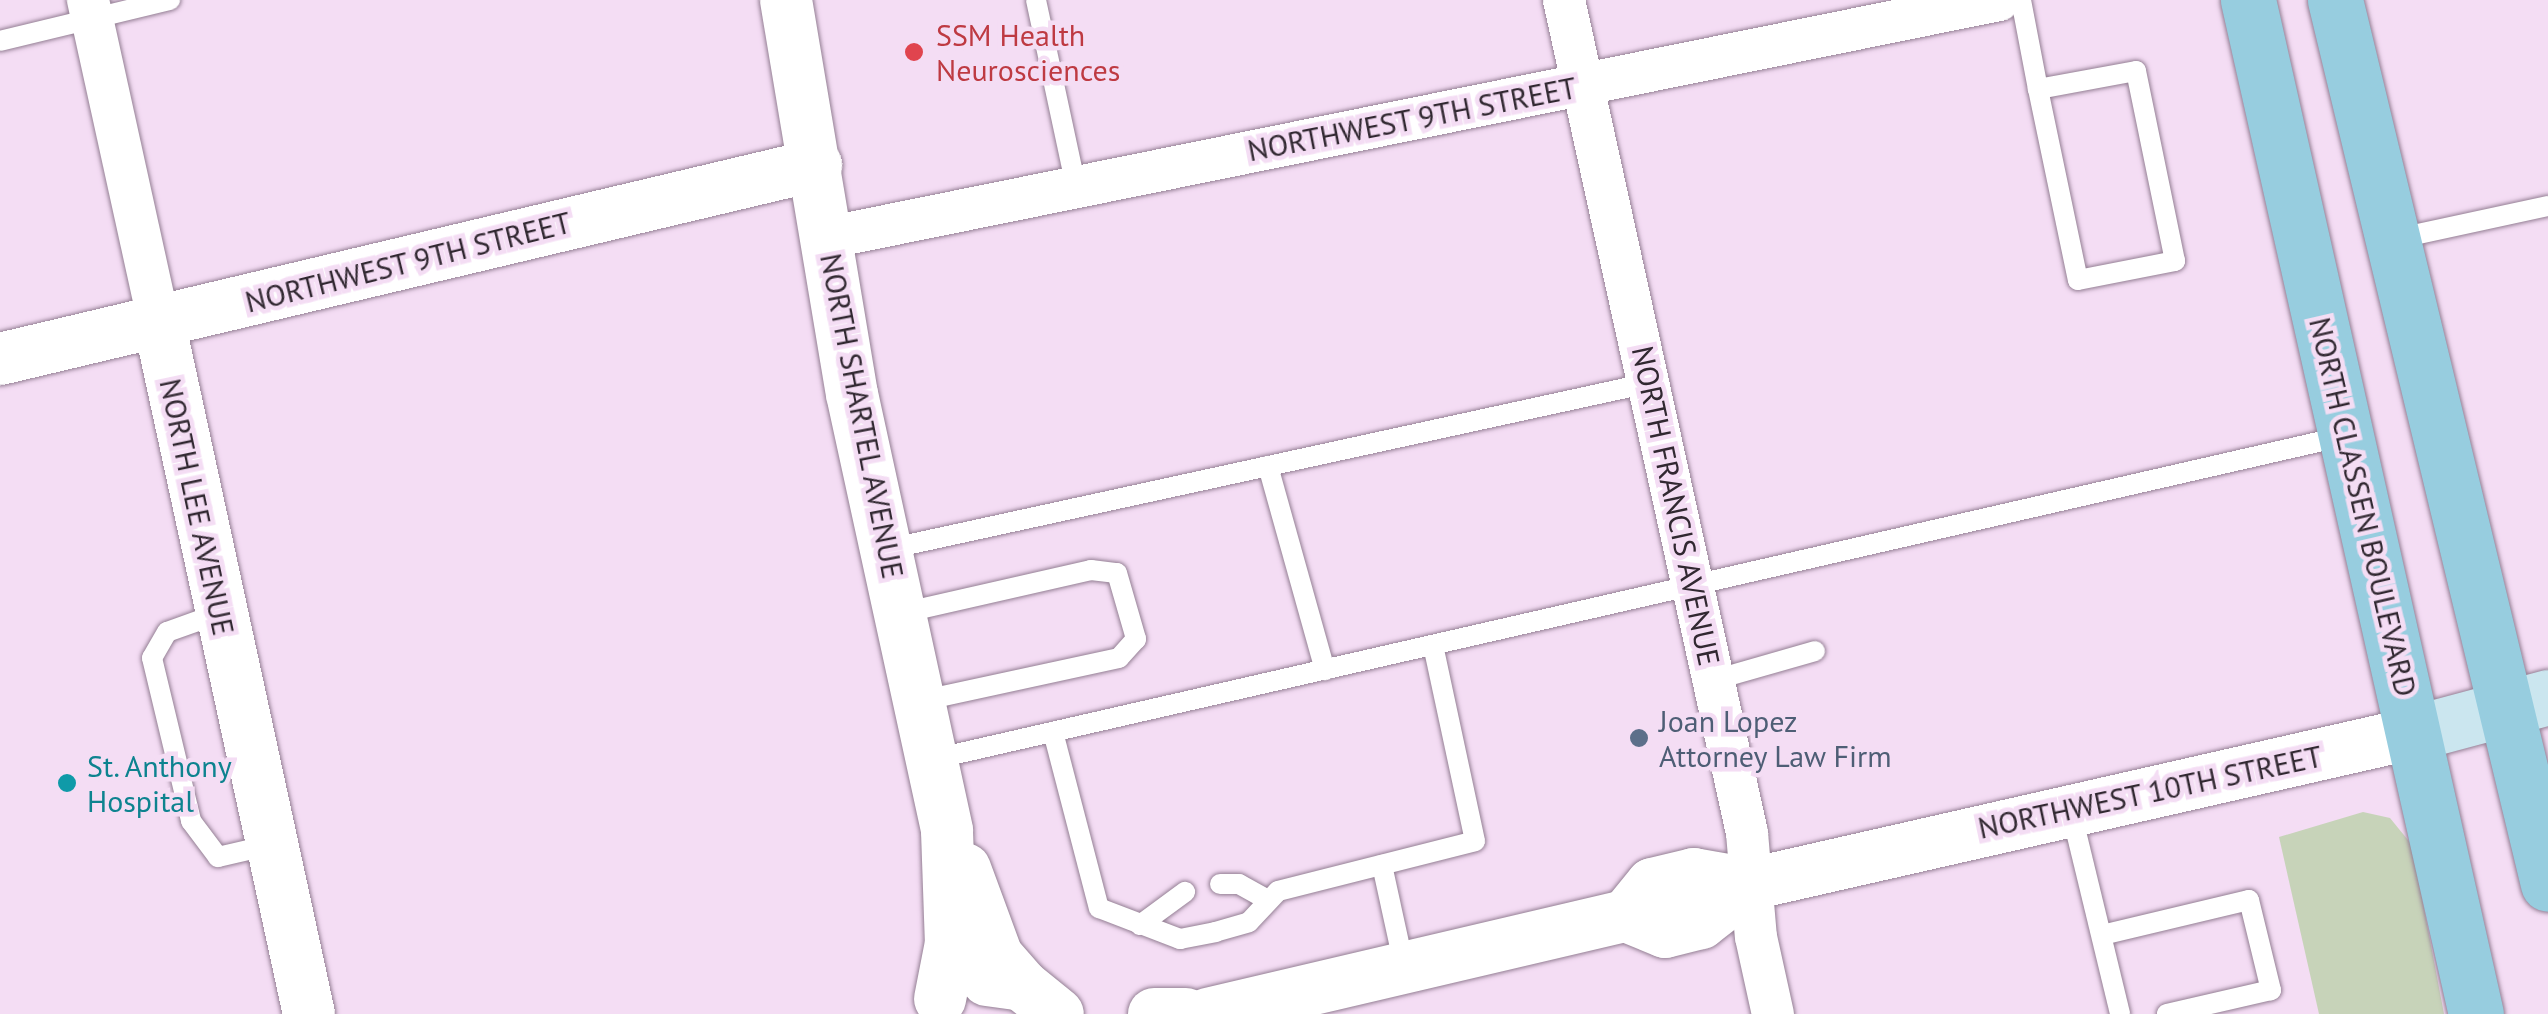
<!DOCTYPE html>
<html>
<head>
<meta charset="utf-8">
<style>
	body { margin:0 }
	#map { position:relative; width:2548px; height:1014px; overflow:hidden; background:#f4ddf4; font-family:"PT Sans",sans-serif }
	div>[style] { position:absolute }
	.green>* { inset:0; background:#c7d3b9 }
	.roads { filter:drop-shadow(0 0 2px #947f94) drop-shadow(0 0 2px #947f94) }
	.service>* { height:20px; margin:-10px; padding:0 10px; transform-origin:10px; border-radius:10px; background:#fff }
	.minor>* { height:42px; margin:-21px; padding:0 21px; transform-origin:21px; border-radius:21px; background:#fff }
	.tertiary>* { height:52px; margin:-26px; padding:0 26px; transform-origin:26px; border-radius:26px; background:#fff }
	.secondary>* { height:55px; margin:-27.5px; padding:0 27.5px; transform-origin:27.5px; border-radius:27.5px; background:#cbe6ef }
	.primary>* { height:55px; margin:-27.5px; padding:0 27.5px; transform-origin:27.5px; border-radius:27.5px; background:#97cddf }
	.dots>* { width:28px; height:28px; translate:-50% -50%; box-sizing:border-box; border:5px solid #f4ddf4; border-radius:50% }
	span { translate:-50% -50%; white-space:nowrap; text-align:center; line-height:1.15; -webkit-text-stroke:9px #f4ddf4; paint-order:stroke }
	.health-label { font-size:30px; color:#be3a42 }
	.left { translate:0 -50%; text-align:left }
	.street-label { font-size:30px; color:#312831 }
	.service-label { font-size:30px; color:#4e5e75 }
	.culture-label { font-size:30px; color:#0d838f }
</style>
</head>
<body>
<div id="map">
	<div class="green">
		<i style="clip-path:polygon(2363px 812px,2390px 818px,2412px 845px,2444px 1014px,2319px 1014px,2279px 837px)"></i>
	</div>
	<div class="roads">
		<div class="service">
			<i style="left:1036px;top:0;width:191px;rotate:77.9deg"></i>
			<i style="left:2021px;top:0;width:91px;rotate:79.2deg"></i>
			<i style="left:2038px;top:89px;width:195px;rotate:78.2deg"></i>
			<i style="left:2078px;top:280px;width:99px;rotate:-11.1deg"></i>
			<i style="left:2175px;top:261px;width:194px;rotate:-101.6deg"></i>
			<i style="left:2136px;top:71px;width:100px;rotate:169.6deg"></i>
			<i style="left:0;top:41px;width:175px;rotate:-13.6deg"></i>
			<i style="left:2395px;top:239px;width:157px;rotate:-12.2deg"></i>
			<i style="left:1268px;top:466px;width:212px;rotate:74.4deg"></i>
			<i style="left:888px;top:549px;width:779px;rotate:-12.31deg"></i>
			<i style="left:220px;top:613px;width:56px;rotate:160.3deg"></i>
			<i style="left:167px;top:632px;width:30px;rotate:120deg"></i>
			<i style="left:152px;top:658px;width:168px;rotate:76.5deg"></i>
			<i style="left:191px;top:821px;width:45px;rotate:53.1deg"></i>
			<i style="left:218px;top:857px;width:53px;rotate:-13deg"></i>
			<i style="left:902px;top:613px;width:194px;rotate:-12.8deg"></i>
			<i style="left:1091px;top:570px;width:26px;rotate:7deg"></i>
			<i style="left:1117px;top:573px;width:69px;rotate:73.9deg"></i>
			<i style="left:1136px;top:639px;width:25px;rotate:132deg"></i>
			<i style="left:1119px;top:658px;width:204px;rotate:167.8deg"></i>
			<i style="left:1714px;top:680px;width:105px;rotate:-16deg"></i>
			<i style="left:1053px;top:732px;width:182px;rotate:75.4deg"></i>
			<i style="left:1099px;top:908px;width:87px;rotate:20.9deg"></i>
			<i style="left:1180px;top:939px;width:36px;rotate:-11deg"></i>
			<i style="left:1215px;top:932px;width:35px;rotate:-16deg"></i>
			<i style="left:1249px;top:922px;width:42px;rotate:-46.9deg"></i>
			<i style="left:1278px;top:891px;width:203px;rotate:-14.2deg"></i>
			<i style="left:1475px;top:841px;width:200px;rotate:-102.1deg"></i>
			<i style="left:934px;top:759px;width:1447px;rotate:-12.9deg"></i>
			<i style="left:2071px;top:811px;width:209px;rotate:76.4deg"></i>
			<i style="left:1382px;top:865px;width:103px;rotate:77.7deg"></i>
			<i style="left:1220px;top:884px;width:19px"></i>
			<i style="left:1239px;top:884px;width:33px;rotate:29deg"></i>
			<i style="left:1140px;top:925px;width:56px;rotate:-36.3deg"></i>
			<i style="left:2102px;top:935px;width:151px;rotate:-13.4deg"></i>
			<i style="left:2249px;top:900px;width:93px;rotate:76.3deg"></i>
			<i style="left:2271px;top:990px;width:107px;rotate:167deg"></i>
		</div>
		<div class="minor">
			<i style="left:88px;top:0;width:330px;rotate:77.6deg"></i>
			<i style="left:1564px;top:0;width:853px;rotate:77.61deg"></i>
			<i style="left:1747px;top:833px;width:104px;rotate:85.1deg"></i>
			<i style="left:1756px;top:937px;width:79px;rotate:77.6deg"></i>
			<i style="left:826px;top:238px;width:1197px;rotate:-11.47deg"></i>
		</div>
		<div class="tertiary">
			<i style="left:786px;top:0;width:399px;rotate:80.5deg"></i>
			<i style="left:852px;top:394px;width:447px;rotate:77.7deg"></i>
			<i style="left:947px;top:831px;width:112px;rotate:88deg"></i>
			<i style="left:951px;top:943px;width:57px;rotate:101.1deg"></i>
			<i style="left:159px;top:322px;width:708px;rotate:77.77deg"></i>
			<i style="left:0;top:359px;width:839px;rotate:-13.37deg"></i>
			<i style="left:965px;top:869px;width:93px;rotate:69.8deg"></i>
			<i style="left:997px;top:956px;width:38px;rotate:49deg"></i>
			<i style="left:1626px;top:916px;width:41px;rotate:-50.9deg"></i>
			<i style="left:1652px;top:884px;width:43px;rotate:-13.4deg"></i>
			<i style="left:1694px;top:874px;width:58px;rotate:10deg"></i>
			<i style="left:1751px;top:884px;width:680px;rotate:-12.83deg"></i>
			<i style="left:987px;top:980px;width:35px;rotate:8deg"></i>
			<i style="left:1022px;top:985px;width:46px;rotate:38.9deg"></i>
			<i style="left:1154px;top:1014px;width:32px"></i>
			<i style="left:1207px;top:1014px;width:430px;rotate:-13.2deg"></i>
			<i style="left:1626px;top:916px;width:42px;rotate:22.3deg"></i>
			<i style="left:1665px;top:932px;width:37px;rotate:-14deg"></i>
			<i style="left:1701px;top:923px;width:63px;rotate:-38deg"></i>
		</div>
		<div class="secondary">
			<i style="left:2414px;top:733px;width:139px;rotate:-15deg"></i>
		</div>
		<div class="primary">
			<i style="left:2248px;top:0;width:1039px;rotate:77.33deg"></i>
			<i style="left:2335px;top:0;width:909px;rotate:76.45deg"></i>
		</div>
	</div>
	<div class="dots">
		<i style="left:914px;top:52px;background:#e0444e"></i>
		<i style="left:1639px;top:738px;background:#5c6f8a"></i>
		<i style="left:67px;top:783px;background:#0f9aa8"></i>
	</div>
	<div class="health-label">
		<span class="left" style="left:936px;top:52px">SSM Health<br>Neurosciences</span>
	</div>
	<div class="street-label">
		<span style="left:1412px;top:119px;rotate:-11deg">NORTHWEST 9TH STREET</span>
		<span style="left:408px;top:262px;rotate:-14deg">NORTHWEST 9TH STREET</span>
		<span style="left:862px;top:416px;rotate:79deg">NORTH SHARTEL AVENUE</span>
		<span style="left:1676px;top:506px;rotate:78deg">NORTH FRANCIS AVENUE</span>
		<span style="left:197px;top:507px;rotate:78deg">NORTH LEE AVENUE</span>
		<span style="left:2363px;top:507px;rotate:77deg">NORTH CLASSEN BOULEVARD</span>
		<span style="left:2150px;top:792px;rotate:-12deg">NORTHWEST 10TH STREET</span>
	</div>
	<div class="service-label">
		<span class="left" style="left:1659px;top:738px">Joan Lopez<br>Attorney Law Firm</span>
	</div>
	<div class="culture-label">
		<span class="left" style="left:87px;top:783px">St. Anthony<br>Hospital</span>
	</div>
</div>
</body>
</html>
